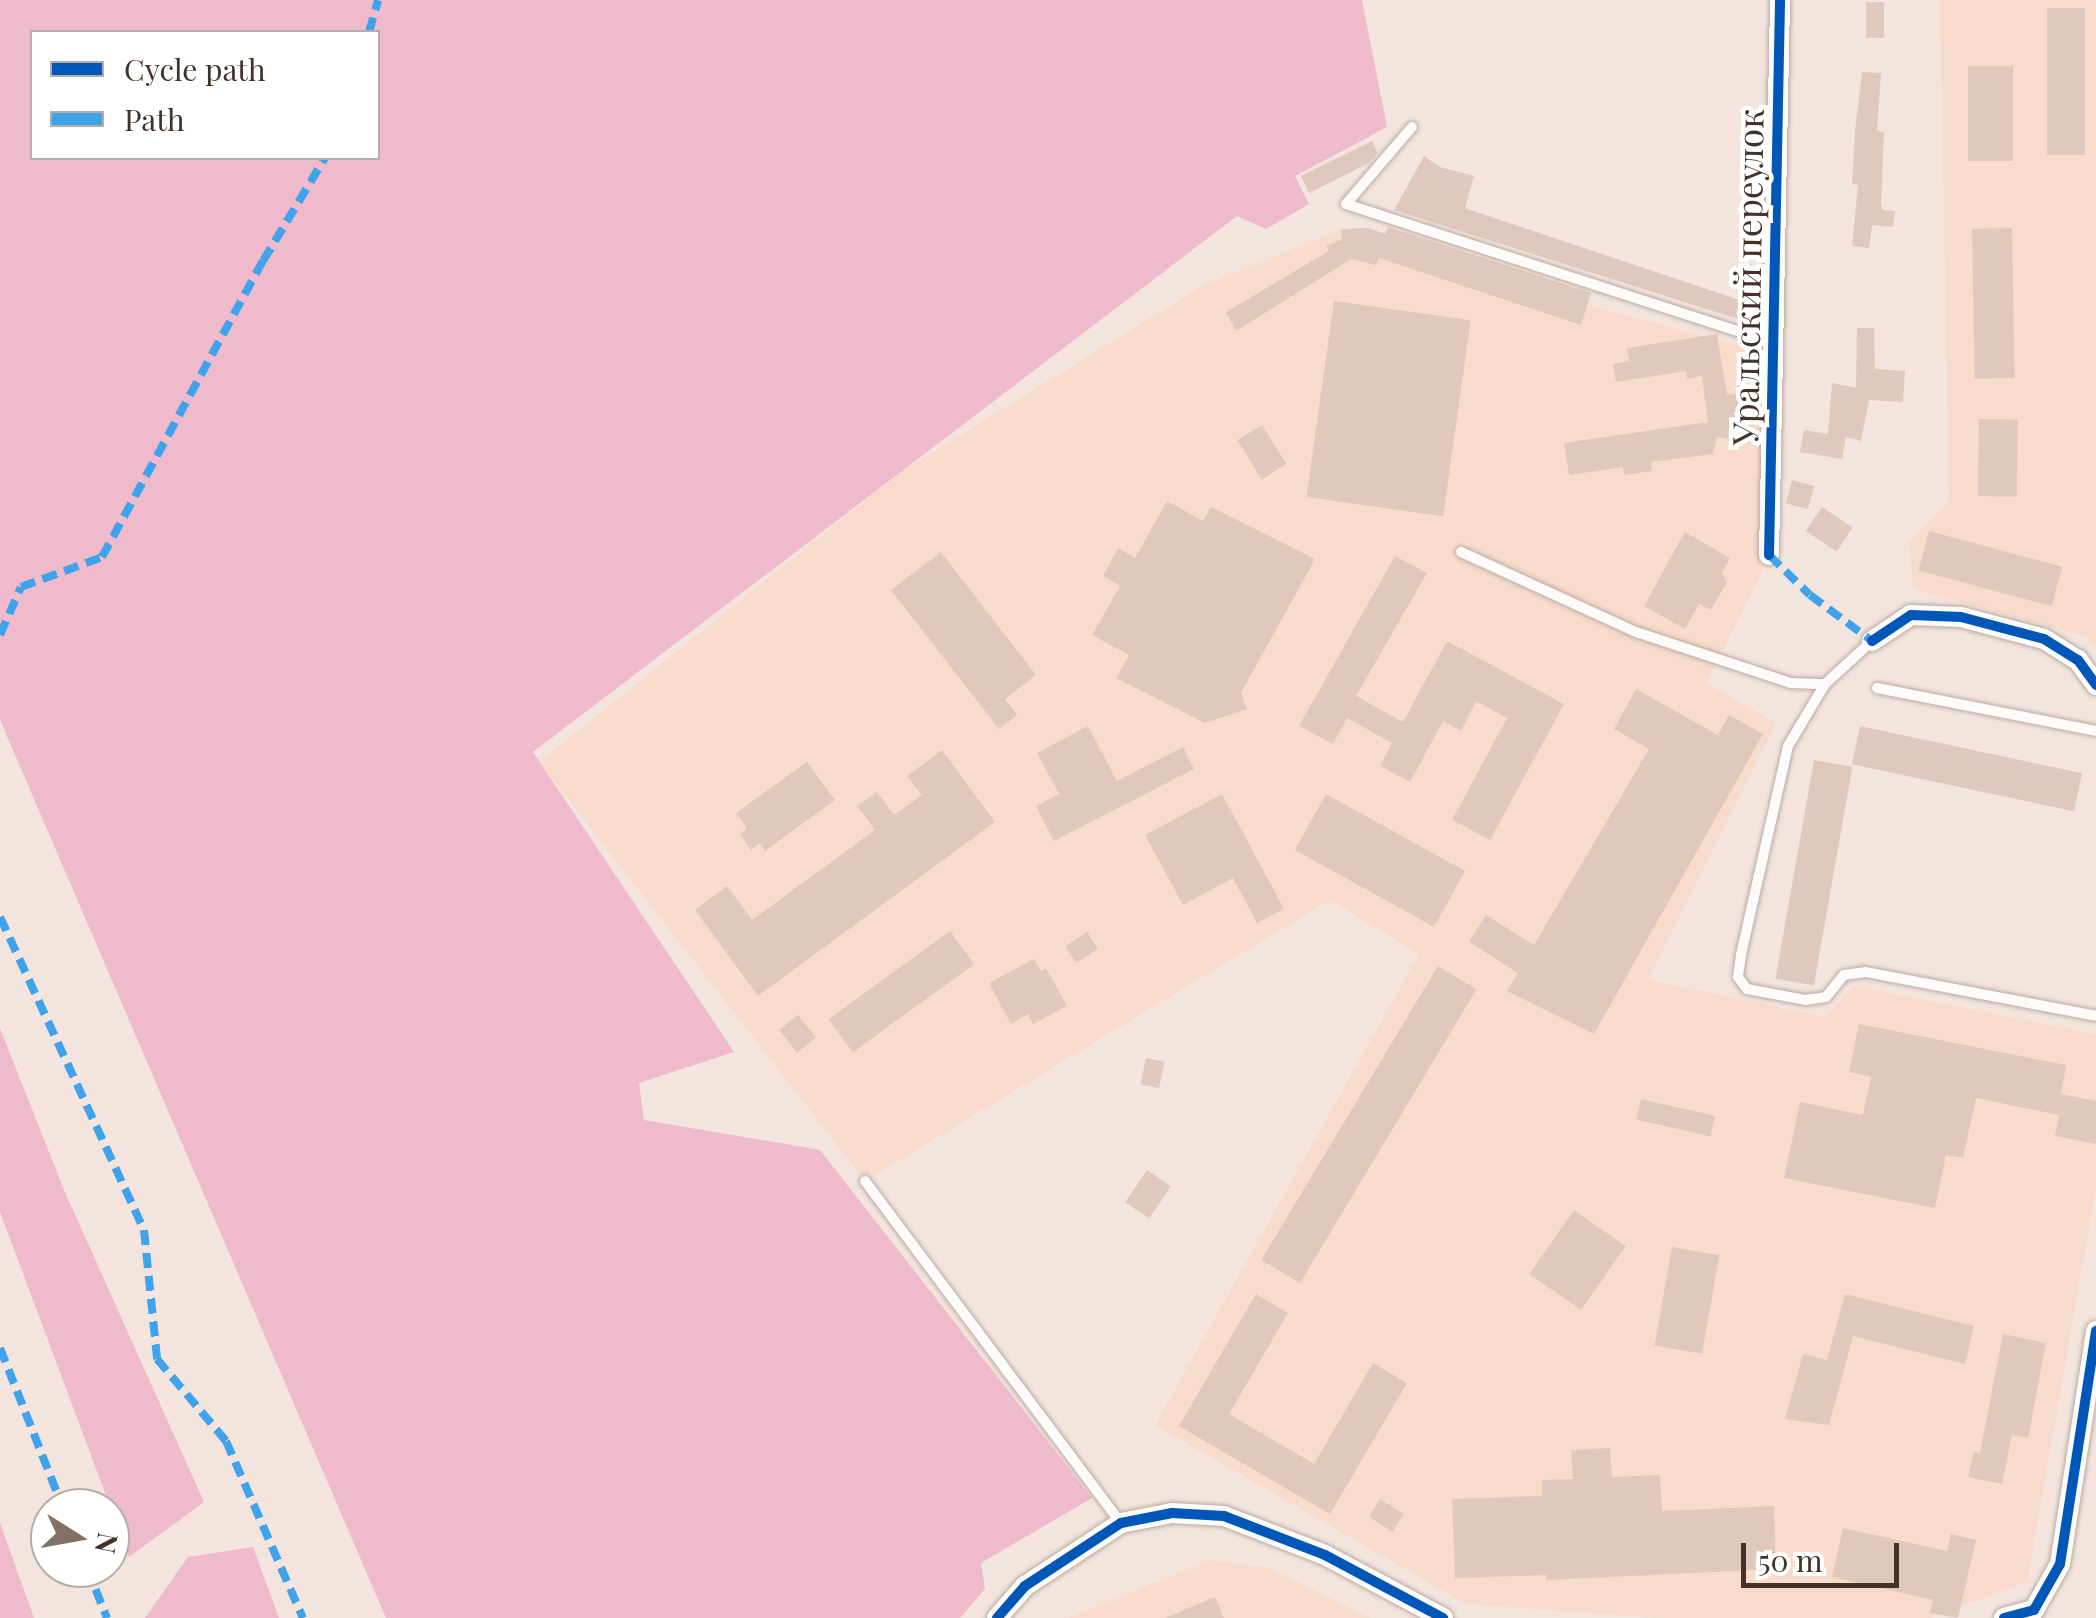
<!DOCTYPE html>
<html>
<head>
<meta charset="utf-8">
<style>
	body { margin:0 }
	#map { position:relative; width:2096px; height:1618px; overflow:hidden; background:#f3e5dd; font-family:"Playfair Display",serif }
	div>[style] { position:absolute }
	.built>* { inset:0; background:#f8dbcb }
	.green>* { inset:0; background:#efbacc }
	.building>* { inset:0; background:#e0c9bc; transform-origin:0 0 }
	.roads { filter:drop-shadow(0 0 2px #b9aba3) drop-shadow(0 0 2px #b9aba3) }
	.lane>* { height:10px; margin:-5px; padding:0 5px; transform-origin:5px; border-radius:5px; background:#fdfbfa }
	.street>* { height:20px; margin:-10px; padding:0 10px; transform-origin:10px; border-radius:10px; background:#fdfbfa }
	.quiet>* { height:8px; margin-top:-4px; transform-origin:0; background:repeating-linear-gradient(90deg,#3fa3eb 0 15px,transparent 0 23px) }
	.cycleway>* { height:10px; margin:-5px; padding:0 5px; transform-origin:5px; border-radius:5px; background:#0057b8 }
	span { translate:-50% -50%; white-space:nowrap; text-align:center; line-height:1.15; -webkit-text-stroke:9px #fff; paint-order:stroke }
	.street-label { font-size:35px; color:#433228 }
	.legend { position:absolute; left:30px; top:30px; width:350px; height:130px; box-sizing:border-box; background:#fff; border:2px solid #b4ada9; margin:0; padding:12px 18px; list-style:none; font-size:30px; color:#433228 }
	.legend li { display:flex; align-items:center; gap:20px; height:50px }
	.legend b { width:50px; border:2px solid #b4ada9 }
	.north { position:absolute; left:30px; top:1488px; width:100px; height:100px; box-sizing:border-box; background:#fff; border:2px solid #b4ada9; border-radius:50%; rotate:101deg; font-size:28px; font-weight:700; line-height:40px; text-align:center; color:#433228 }
	.north::after { content:''; display:block; margin:auto; width:35px; height:45px; background:#817167; clip-path:polygon(50% 0,100% 100%,50% 72%,0 100%) }
	.scale { position:absolute; left:1741px; top:1543px; width:158px; height:45px; box-sizing:border-box; border:5px solid #433228; border-top:0; padding-left:12px; font-size:30px; line-height:35px; white-space:nowrap; color:#433228; -webkit-text-stroke:8px #fff; paint-order:stroke }
</style>
</head>
<body>
<div id="map">
	<div class="built">
		<i style="clip-path:polygon(1940px 0,2096px 0,2096px 649px,2088px 637px,1913px 589px,1909px 542px,1949px 501px)"></i>
		<i style="clip-path:polygon(1368px 228px,1587px 305px,1762px 352px,1761px 575px,1706px 683px,1776px 723px,1648px 980px,1825px 1017px,1854px 986px,2096px 1034px,2096px 1188px,2027px 1582px,1930px 1618px,1655px 1618px,1466px 1604px,1155px 1425px,1419px 954px,1330px 900px,865px 1181px,539px 762px,902px 471px,1204px 285px,1342px 229px)"></i>
		<i style="clip-path:polygon(1210px 1560px,1269px 1568px,1370px 1618px,1068px 1618px)"></i>
	</div>
	<div class="green">
		<i style="clip-path:polygon(evenodd,0 0,1362px 0,1387px 127px,1295px 176px,1309px 204px,1266px 229px,1237px 216px,533px 752px,734px 1052px,639px 1083px,644px 1120px,820px 1150px,1092px 1498px,981px 1563px,985px 1589px,960px 1618px,386px 1618px,0 720px,0 0,378px 32px,378px 158px,32px 158px,32px 32px,378px 32px)"></i>
		<i style="clip-path:polygon(0 1028px,64px 1190px,204px 1502px,129px 1557px,0 1212px)"></i>
		<i style="clip-path:polygon(0 1523px,34px 1618px,0 1618px)"></i>
		<i style="clip-path:polygon(253px 1547px,279px 1618px,145px 1618px,188px 1557px)"></i>
	</div>
	<div class="building">
		<i style="left:1866px;top:2px;width:18px;height:36px"></i>
		<i style="left:2047px;top:8px;width:38px;height:147px"></i>
		<i style="left:1968px;top:66px;width:45px;height:95px"></i>
		<i style="clip-path:polygon(1862px 72px,1881px 73px,1877px 131px,1884px 132px,1881px 204px,1883px 210px,1895px 211px,1893px 227px,1872px 225px,1869px 248px,1852px 246px,1858px 185px,1852px 184px,1855px 131px)"></i>
		<i style="clip-path:polygon(1372px 141px,1378px 153px,1369px 163px,1309px 193px,1301px 176px)"></i>
		<i style="clip-path:polygon(1424px 156px,1440px 167px,1474px 176px,1465px 208px,1760px 307px,1760px 326px,1394px 210px)"></i>
		<i style="clip-path:polygon(1388px 227px,1591px 293px,1581px 325px,1379px 258px,1376px 265px,1351px 259px,1236px 331px,1226px 312px,1329px 251px,1326px 246px,1341px 240px,1342px 229px,1368px 228px,1385px 234px)"></i>
		<i style="left:2012px;top:228px;width:150px;height:40px;rotate:89deg"></i>
		<i style="left:1334px;top:301px;width:138px;height:198px;rotate:8deg"></i>
		<i style="clip-path:polygon(1857px 328px,1874px 328px,1875px 369px,1905px 371px,1903px 402px,1869px 400px,1861px 441px,1846px 437px,1842px 459px,1800px 452px,1804px 430px,1828px 434px,1832px 383px,1856px 388px)"></i>
		<i style="clip-path:polygon(1717px 334px,1727px 395px,1749px 392px,1756px 444px,1717px 437px,1713px 454px,1651px 462px,1652px 471px,1624px 475px,1623px 467px,1569px 475px,1564px 443px,1708px 422px,1702px 376px,1687px 379px,1686px 371px,1616px 382px,1613px 364px,1629px 361px,1627px 348px)"></i>
		<i style="left:1979px;top:419px;width:39px;height:77px;rotate:1deg"></i>
		<i style="left:1262px;top:425px;width:46px;height:29px;rotate:58deg"></i>
		<i style="left:1792px;top:480px;width:23px;height:24px;rotate:15deg"></i>
		<i style="clip-path:polygon(1167px 501px,1203px 521px,1211px 507px,1315px 559px,1241px 693px,1247px 709px,1205px 723px,1116px 678px,1129px 655px,1092px 635px,1120px 586px,1103px 576px,1118px 548px,1135px 558px)"></i>
		<i style="left:1822px;top:507px;width:37px;height:29px;rotate:34deg"></i>
		<i style="left:1929px;top:531px;width:138px;height:41px;rotate:15deg"></i>
		<i style="clip-path:polygon(1685px 532px,1730px 558px,1722px 573px,1727px 582px,1711px 610px,1699px 604px,1685px 629px,1644px 606px)"></i>
		<i style="clip-path:polygon(941px 552px,1036px 675px,1005px 699px,1017px 715px,999px 729px,891px 590px)"></i>
		<i style="clip-path:polygon(1395px 556px,1427px 573px,1356px 696px,1403px 722px,1447px 641px,1564px 704px,1490px 840px,1452px 820px,1507px 718px,1476px 701px,1461px 731px,1443px 721px,1410px 782px,1380px 766px,1392px 743px,1347px 718px,1333px 744px,1299px 726px)"></i>
		<i style="clip-path:polygon(1636px 689px,1718px 735px,1729px 715px,1763px 734px,1594px 1034px,1507px 991px,1518px 973px,1469px 942px,1486px 915px,1534px 945px,1649px 749px,1614px 729px)"></i>
		<i style="clip-path:polygon(1088px 726px,1117px 781px,1183px 747px,1194px 769px,1054px 841px,1036px 806px,1059px 794px,1037px 753px)"></i>
		<i style="left:1860px;top:726px;width:227px;height:39px;rotate:12deg"></i>
		<i style="clip-path:polygon(942px 750px,995px 822px,758px 996px,695px 910px,727px 886px,752px 920px,875px 830px,857px 806px,877px 792px,894px 815px,922px 795px,907px 776px)"></i>
		<i style="left:1814px;top:760px;width:39px;height:222px;rotate:10deg"></i>
		<i style="clip-path:polygon(807px 762px,835px 800px,765px 851px,760px 843px,751px 850px,740px 834px,747px 828px,736px 813px)"></i>
		<i style="clip-path:polygon(1222px 794px,1284px 909px,1257px 923px,1233px 878px,1183px 905px,1145px 835px)"></i>
		<i style="left:1326px;top:794px;width:159px;height:64px;rotate:29deg"></i>
		<i style="left:950px;top:931px;width:41px;height:150px;rotate:54deg"></i>
		<i style="left:1087px;top:932px;width:20px;height:26px;rotate:57deg"></i>
		<i style="clip-path:polygon(1034px 959px,1041px 971px,1046px 968px,1067px 1006px,1033px 1024px,1028px 1014px,1011px 1024px,989px 983px)"></i>
		<i style="left:1438px;top:966px;width:45px;height:343px;rotate:31deg"></i>
		<i style="left:798px;top:1015px;width:29px;height:24px;rotate:52deg"></i>
		<i style="clip-path:polygon(1859px 1024px,2066px 1065px,2061px 1094px,2096px 1101px,2096px 1144px,2055px 1136px,2059px 1115px,1976px 1098px,1963px 1158px,1946px 1155px,1935px 1208px,1784px 1178px,1800px 1102px,1863px 1115px,1871px 1077px,1849px 1072px)"></i>
		<i style="left:1146px;top:1058px;width:19px;height:27px;rotate:12deg"></i>
		<i style="left:1641px;top:1099px;width:76px;height:21px;rotate:13deg"></i>
		<i style="left:1147px;top:1170px;width:29px;height:39px;rotate:34deg"></i>
		<i style="left:1574px;top:1210px;width:63px;height:78px;rotate:35deg"></i>
		<i style="left:1672px;top:1247px;width:48px;height:100px;rotate:10deg"></i>
		<i style="clip-path:polygon(1256px 1294px,1288px 1313px,1229px 1414px,1314px 1464px,1373px 1363px,1407px 1383px,1330px 1514px,1179px 1426px)"></i>
		<i style="clip-path:polygon(1845px 1294px,1974px 1326px,1965px 1364px,1853px 1336px,1829px 1425px,1785px 1419px,1803px 1354px,1827px 1360px)"></i>
		<i style="clip-path:polygon(2003px 1334px,2046px 1343px,2028px 1438px,2012px 1435px,2002px 1484px,1968px 1477px,1974px 1452px,1980px 1453px)"></i>
		<i style="clip-path:polygon(1610px 1448px,1612px 1477px,1660px 1475px,1662px 1511px,1774px 1506px,1776px 1569px,1546px 1580px,1546px 1575px,1455px 1578px,1452px 1499px,1542px 1496px,1542px 1480px,1573px 1479px,1571px 1450px)"></i>
		<i style="left:1380px;top:1499px;width:28px;height:21px;rotate:32deg"></i>
		<i style="clip-path:polygon(1843px 1528px,1947px 1551px,1951px 1534px,1976px 1540px,1958px 1618px,1930px 1613px,1933px 1600px,1832px 1577px)"></i>
		<i style="clip-path:polygon(1215px 1597px,1224px 1618px,1165px 1618px)"></i>
	</div>
	<div class="roads">
		<div class="lane">
			<i style="left:1412px;top:127px;width:101px;rotate:130.6deg"></i>
			<i style="left:1346px;top:204px;width:450px;rotate:18deg"></i>
			<i style="left:1461px;top:552px;width:192px;rotate:24.6deg"></i>
			<i style="left:1636px;top:632px;width:163px;rotate:18.2deg"></i>
			<i style="left:1791px;top:683px;width:34px;rotate:2deg"></i>
			<i style="left:1825px;top:684px;width:64px;rotate:-42.5deg"></i>
			<i style="left:1825px;top:684px;width:72px;rotate:120.8deg"></i>
			<i style="left:1788px;top:746px;width:214px;rotate:102.7deg"></i>
			<i style="left:1741px;top:955px;width:22px;rotate:98deg"></i>
			<i style="left:1738px;top:977px;width:15px;rotate:53deg"></i>
			<i style="left:1747px;top:989px;width:59px;rotate:10.7deg"></i>
			<i style="left:1805px;top:1000px;width:21px;rotate:-8deg"></i>
			<i style="left:1826px;top:997px;width:28px;rotate:-51deg"></i>
			<i style="left:1844px;top:975px;width:22px;rotate:-8deg"></i>
			<i style="left:1866px;top:972px;width:234px;rotate:10.8deg"></i>
			<i style="left:1877px;top:688px;width:223px;rotate:11.1deg"></i>
			<i style="left:865px;top:1181px;width:427px;rotate:53.2deg"></i>
		</div>
		<div class="street">
			<i style="left:1769px;top:555px;width:555px;rotate:-88.86deg"></i>
			<i style="left:1872px;top:641px;width:47px;rotate:-33.7deg"></i>
			<i style="left:1911px;top:615px;width:50px;rotate:2.3deg"></i>
			<i style="left:1961px;top:617px;width:86px;rotate:14.8deg"></i>
			<i style="left:2044px;top:639px;width:40px;rotate:32deg"></i>
			<i style="left:2078px;top:660px;width:31px;rotate:54deg"></i>
			<i style="left:997px;top:1618px;width:43px;rotate:-48.8deg"></i>
			<i style="left:1025px;top:1586px;width:115px;rotate:-33.3deg"></i>
			<i style="left:1121px;top:1523px;width:52px;rotate:-11.1deg"></i>
			<i style="left:1172px;top:1513px;width:52px;rotate:3.3deg"></i>
			<i style="left:1224px;top:1516px;width:108px;rotate:21.1deg"></i>
			<i style="left:1325px;top:1555px;width:134px;rotate:28.1deg"></i>
			<i style="left:2004px;top:1618px;width:31px;rotate:-15deg"></i>
			<i style="left:2034px;top:1610px;width:53px;rotate:-60.5deg"></i>
			<i style="left:2060px;top:1564px;width:236px;rotate:-81.2deg"></i>
		</div>
	</div>
	<div class="quiet">
		<i style="left:369px;top:32px;width:33px;rotate:-74deg"></i>
		<i style="left:1769px;top:555px;width:57px;rotate:44.3deg"></i>
		<i style="left:1810px;top:595px;width:77px;rotate:36.6deg"></i>
		<i style="left:0;top:635px;width:52px;rotate:-66.4deg"></i>
		<i style="left:21px;top:587px;width:86px;rotate:-20.3deg"></i>
		<i style="left:102px;top:557px;width:337px;rotate:-61.5deg"></i>
		<i style="left:263px;top:261px;width:120px;rotate:-59deg"></i>
		<i style="left:0;top:917px;width:345px;rotate:65.3deg"></i>
		<i style="left:144px;top:1230px;width:130px;rotate:84.2deg"></i>
		<i style="left:157px;top:1359px;width:107px;rotate:49.9deg"></i>
		<i style="left:226px;top:1441px;width:193px;rotate:66.5deg"></i>
		<i style="left:0;top:1348px;width:172px;rotate:68.5deg"></i>
		<i style="left:87px;top:1568px;width:54px;rotate:68.2deg"></i>
	</div>
	<div class="cycleway">
		<i style="left:1769px;top:555px;width:555px;rotate:-88.86deg"></i>
		<i style="left:1872px;top:641px;width:47px;rotate:-33.7deg"></i>
		<i style="left:1911px;top:615px;width:50px;rotate:2.3deg"></i>
		<i style="left:1961px;top:617px;width:86px;rotate:14.8deg"></i>
		<i style="left:2044px;top:639px;width:40px;rotate:32deg"></i>
		<i style="left:2078px;top:660px;width:31px;rotate:54deg"></i>
		<i style="left:997px;top:1618px;width:43px;rotate:-48.8deg"></i>
		<i style="left:1025px;top:1586px;width:115px;rotate:-33.3deg"></i>
		<i style="left:1121px;top:1523px;width:52px;rotate:-11.1deg"></i>
		<i style="left:1172px;top:1513px;width:52px;rotate:3.3deg"></i>
		<i style="left:1224px;top:1516px;width:108px;rotate:21.1deg"></i>
		<i style="left:1325px;top:1555px;width:134px;rotate:28.1deg"></i>
		<i style="left:2004px;top:1618px;width:31px;rotate:-15deg"></i>
		<i style="left:2034px;top:1610px;width:53px;rotate:-60.5deg"></i>
		<i style="left:2060px;top:1564px;width:236px;rotate:-81.2deg"></i>
	</div>
	<div class="street-label">
		<span style="left:1747px;top:277px;rotate:-89deg">Уральский переулок</span>
	</div>
	<ul class="legend">
	<li><b style="height:12px;background:#0057b8"></b>Cycle path</li>
	<li><b style="height:12px;background:#3fa3eb"></b>Path</li>
	</ul>
	<div class="north">N</div>
	<div class="scale">50 m</div>
</div>
</body>
</html>
